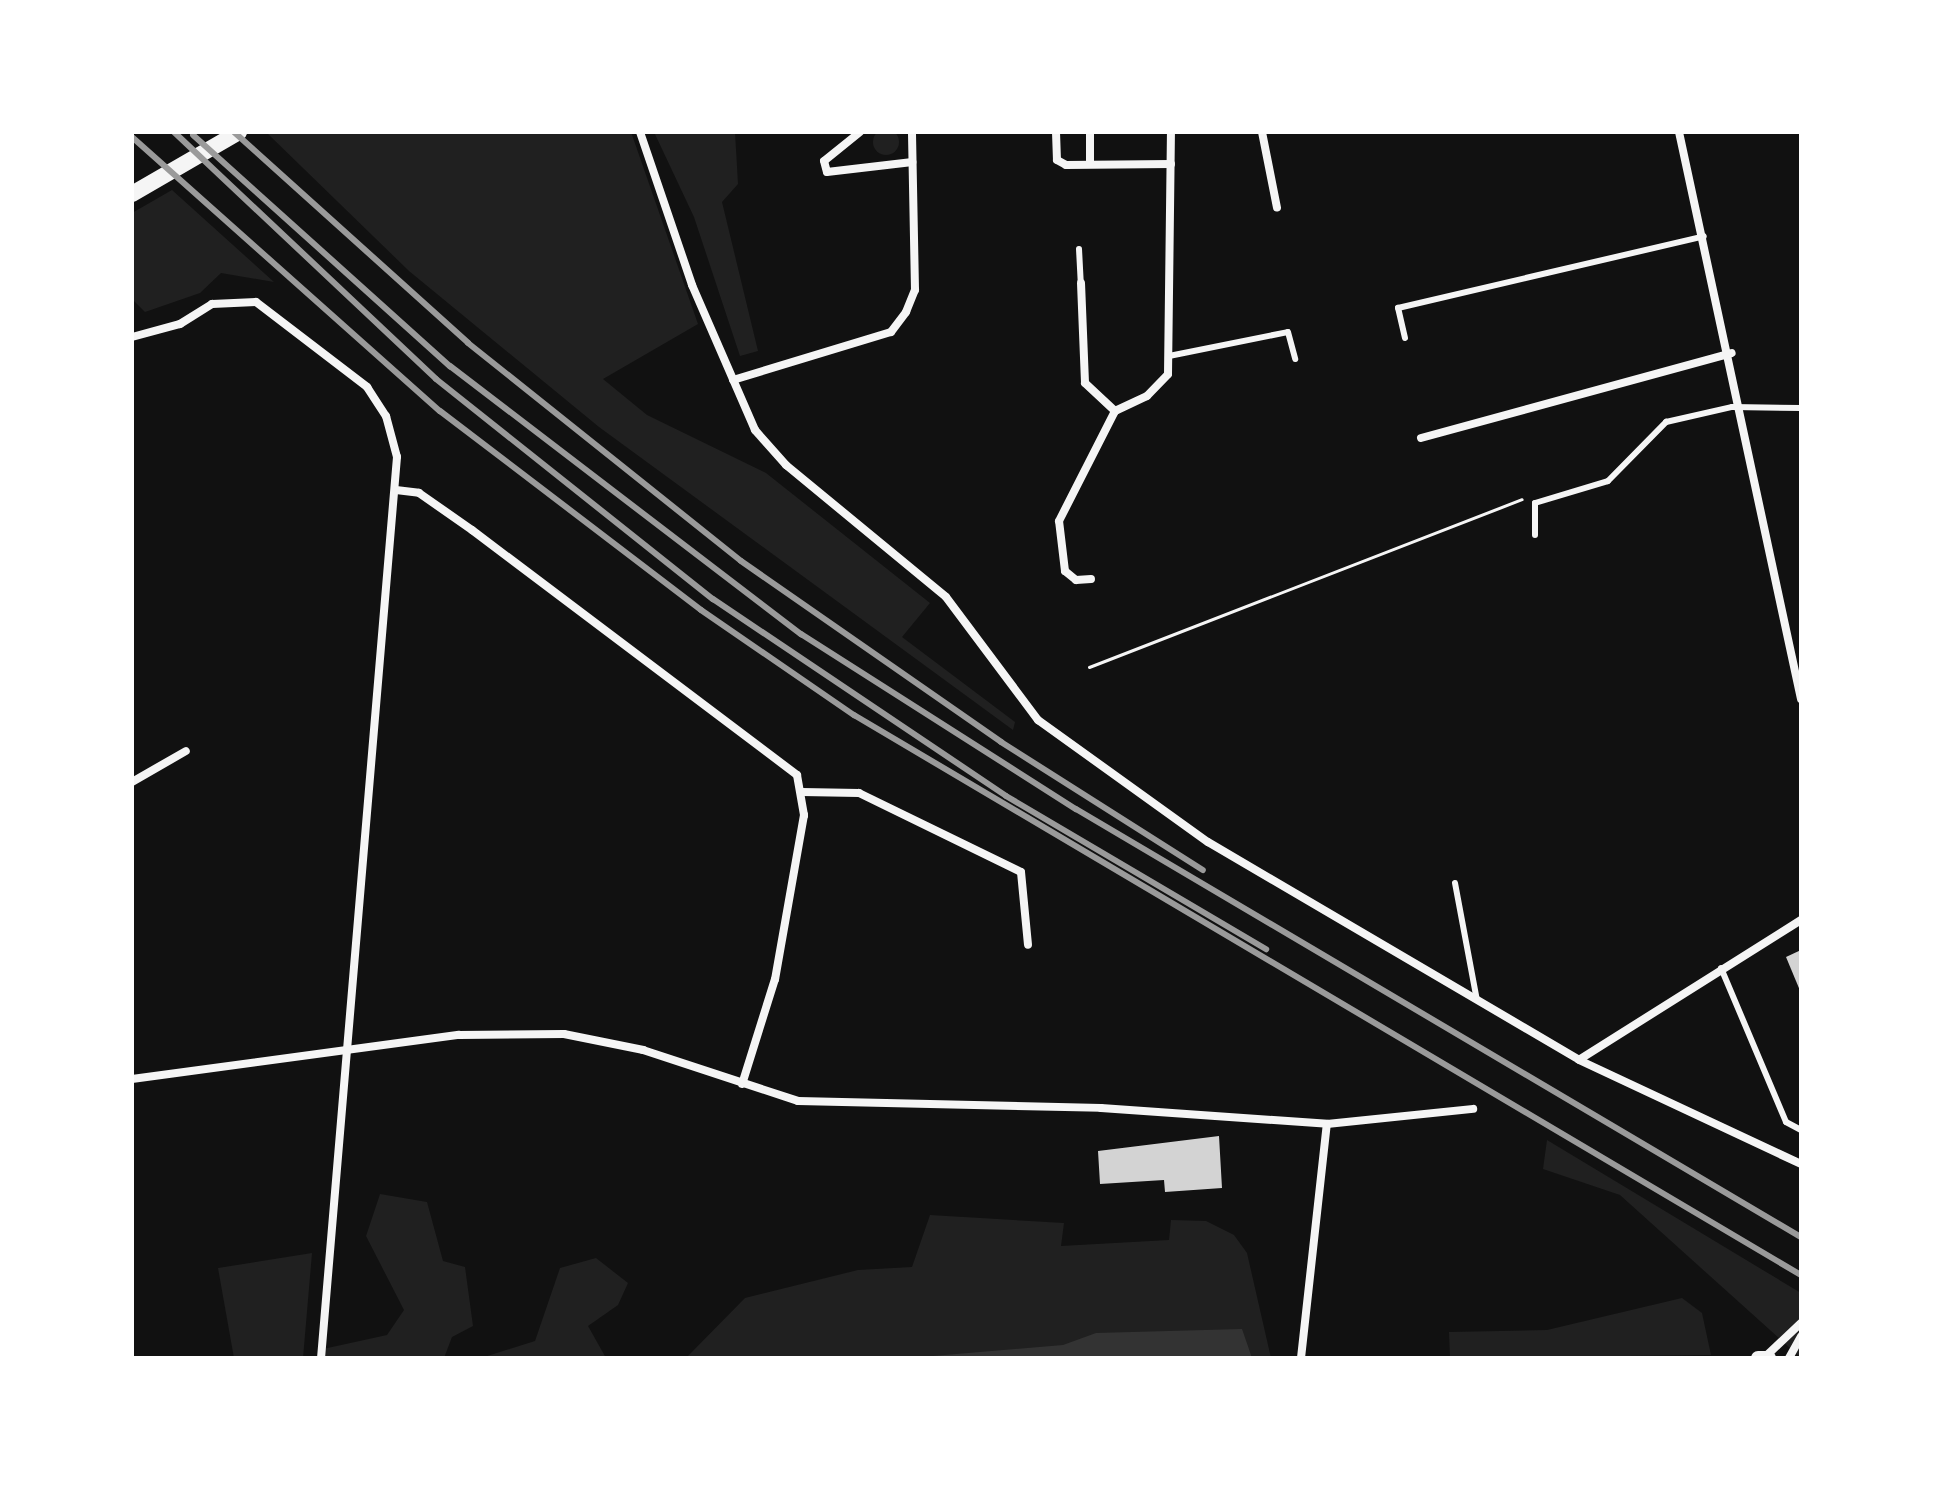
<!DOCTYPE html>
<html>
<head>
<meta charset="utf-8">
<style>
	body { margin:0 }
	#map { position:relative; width:1933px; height:1490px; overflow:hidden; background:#111; font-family:"Varela Round",sans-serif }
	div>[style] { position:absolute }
	.green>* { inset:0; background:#202020 }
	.round { border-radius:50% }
	.water>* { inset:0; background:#333 }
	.building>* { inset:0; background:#d3d3d3 }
	.path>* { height:3px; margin:-1.5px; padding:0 1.5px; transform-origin:1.5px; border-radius:1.5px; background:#f5f5f5 }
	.service>* { height:6px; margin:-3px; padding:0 3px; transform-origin:3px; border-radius:3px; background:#f5f5f5 }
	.minor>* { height:8px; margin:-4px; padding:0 4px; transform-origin:4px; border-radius:4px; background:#f5f5f5 }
	.tertiary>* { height:14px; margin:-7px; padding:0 7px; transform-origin:7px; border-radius:7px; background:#f5f5f5 }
	.secondary>* { height:16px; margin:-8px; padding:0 8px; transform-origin:8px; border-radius:8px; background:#f5f5f5 }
	.rail>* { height:6px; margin:-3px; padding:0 3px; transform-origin:3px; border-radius:3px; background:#9a9a9a }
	span { translate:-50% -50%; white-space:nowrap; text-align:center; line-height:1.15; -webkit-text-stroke:6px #fff; paint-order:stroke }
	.frame { position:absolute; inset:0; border:134px solid #fff; pointer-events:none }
</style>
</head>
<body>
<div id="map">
	<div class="green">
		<i class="round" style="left:873px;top:129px;width:26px;height:26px"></i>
		<i style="clip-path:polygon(631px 132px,698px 324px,603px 379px,647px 415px,766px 473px,930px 603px,902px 637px,1015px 722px,1013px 730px,599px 427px,409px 271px,268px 134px)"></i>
		<i style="clip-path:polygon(654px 132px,735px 132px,738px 184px,722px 202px,758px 351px,740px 356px,694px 217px)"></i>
		<i style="clip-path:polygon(172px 190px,274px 282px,221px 273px,200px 293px,145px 312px,132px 299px,132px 213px)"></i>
		<i style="clip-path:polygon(1547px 1140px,1801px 1293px,1801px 1358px,1620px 1195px,1543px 1169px)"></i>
		<i style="clip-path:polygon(380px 1194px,427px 1202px,443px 1261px,465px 1267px,473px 1326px,452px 1337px,444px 1358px,323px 1358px,323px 1349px,387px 1335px,404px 1310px,366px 1236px)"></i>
		<i style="clip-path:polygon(930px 1215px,1064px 1223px,1061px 1246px,1169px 1240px,1171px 1220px,1206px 1221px,1234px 1235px,1247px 1253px,1271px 1358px,686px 1358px,745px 1298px,858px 1270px,912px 1267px)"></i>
		<i style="clip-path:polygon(312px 1253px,303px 1358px,234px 1358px,218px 1268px)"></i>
		<i style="clip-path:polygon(596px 1258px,628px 1283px,618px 1305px,588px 1326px,606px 1358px,481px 1358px,535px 1341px,560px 1268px)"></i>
		<i style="clip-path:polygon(1682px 1298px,1702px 1313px,1711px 1355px,1450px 1358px,1449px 1332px,1547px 1330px)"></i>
	</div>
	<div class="water">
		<i style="clip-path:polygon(1242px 1329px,1252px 1358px,933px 1356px,1063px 1345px,1096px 1333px)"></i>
	</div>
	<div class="building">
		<i style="clip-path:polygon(1801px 950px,1801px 993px,1786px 957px)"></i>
		<i style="clip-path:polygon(1219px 1136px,1222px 1188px,1165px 1192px,1164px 1180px,1100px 1184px,1098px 1151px)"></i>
	</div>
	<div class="path">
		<i style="left:1089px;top:667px;width:464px;rotate:-21.2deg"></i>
	</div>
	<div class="service">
		<i style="left:1079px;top:249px;width:34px;rotate:87deg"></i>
		<i style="left:1405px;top:338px;width:31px;rotate:-103deg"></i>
		<i style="left:1398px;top:308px;width:314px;rotate:-13.2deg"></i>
		<i style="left:1169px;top:356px;width:121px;rotate:-11.4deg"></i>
		<i style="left:1288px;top:332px;width:28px;rotate:75deg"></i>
		<i style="left:1535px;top:535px;width:32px;rotate:-90deg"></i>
		<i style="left:1535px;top:503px;width:76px;rotate:-16.8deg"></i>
		<i style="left:1608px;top:481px;width:83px;rotate:-45.5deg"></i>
		<i style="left:1666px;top:422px;width:68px;rotate:-12.8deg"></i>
		<i style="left:1732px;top:407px;width:69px;rotate:0.8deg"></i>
		<i style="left:1455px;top:883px;width:119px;rotate:79.4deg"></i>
		<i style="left:1721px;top:968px;width:167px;rotate:67.1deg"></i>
		<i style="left:1786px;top:1122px;width:17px;rotate:28deg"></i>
	</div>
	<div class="minor">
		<i style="left:640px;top:132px;width:162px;rotate:71.2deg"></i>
		<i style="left:692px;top:285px;width:158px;rotate:66.5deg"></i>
		<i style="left:755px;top:430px;width:47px;rotate:48.5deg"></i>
		<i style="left:786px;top:465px;width:207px;rotate:39.5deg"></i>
		<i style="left:946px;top:597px;width:154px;rotate:53.2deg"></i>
		<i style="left:1038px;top:720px;width:209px;rotate:35.7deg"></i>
		<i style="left:1208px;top:842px;width:430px;rotate:30.4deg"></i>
		<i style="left:860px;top:132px;width:46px;rotate:141.1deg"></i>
		<i style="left:824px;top:161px;width:11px;rotate:75deg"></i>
		<i style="left:827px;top:172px;width:86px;rotate:-6.7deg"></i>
		<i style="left:1056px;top:132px;width:28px;rotate:88deg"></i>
		<i style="left:1057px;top:160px;width:10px;rotate:29deg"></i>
		<i style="left:1066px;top:165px;width:105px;rotate:-0.5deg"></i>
		<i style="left:1090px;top:132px;width:29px;rotate:90deg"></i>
		<i style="left:1262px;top:132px;width:77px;rotate:78.8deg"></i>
		<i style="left:1679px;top:132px;width:580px;rotate:77.86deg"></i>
		<i style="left:1081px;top:283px;width:100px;rotate:87.7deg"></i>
		<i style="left:1085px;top:383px;width:41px;rotate:43deg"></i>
		<i style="left:132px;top:337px;width:50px;rotate:-15.2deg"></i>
		<i style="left:180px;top:324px;width:38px;rotate:-32deg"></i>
		<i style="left:212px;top:304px;width:44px;rotate:-2.6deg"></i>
		<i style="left:256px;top:302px;width:140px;rotate:37.4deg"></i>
		<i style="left:367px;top:387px;width:35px;rotate:57deg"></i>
		<i style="left:386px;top:416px;width:42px;rotate:75deg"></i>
		<i style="left:397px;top:457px;width:904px;rotate:94.82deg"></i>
		<i style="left:733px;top:380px;width:165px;rotate:-16.9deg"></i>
		<i style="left:891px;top:332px;width:25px;rotate:-53deg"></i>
		<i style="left:906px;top:312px;width:24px;rotate:-68deg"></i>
		<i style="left:915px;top:290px;width:158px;rotate:-91.1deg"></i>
		<i style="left:1421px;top:438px;width:322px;rotate:-15.3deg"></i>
		<i style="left:396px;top:490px;width:23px;rotate:7deg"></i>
		<i style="left:419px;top:493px;width:65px;rotate:34.9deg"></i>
		<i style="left:472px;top:530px;width:407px;rotate:37deg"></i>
		<i style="left:797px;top:775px;width:41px;rotate:80.1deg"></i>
		<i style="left:804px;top:815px;width:167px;rotate:100deg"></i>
		<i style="left:775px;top:979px;width:110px;rotate:107.4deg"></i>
		<i style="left:1091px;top:579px;width:15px;rotate:176deg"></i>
		<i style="left:1076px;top:580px;width:14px;rotate:-141deg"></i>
		<i style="left:1065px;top:571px;width:50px;rotate:-96.8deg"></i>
		<i style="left:1059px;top:521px;width:123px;rotate:-63deg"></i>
		<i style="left:1115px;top:411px;width:35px;rotate:-25deg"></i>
		<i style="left:1147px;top:396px;width:30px;rotate:-46deg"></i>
		<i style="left:1168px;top:374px;width:242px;rotate:-89.3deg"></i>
		<i style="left:132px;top:782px;width:62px;rotate:-29.9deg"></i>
		<i style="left:802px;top:792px;width:57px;rotate:1deg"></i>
		<i style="left:859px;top:793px;width:180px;rotate:26deg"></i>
		<i style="left:1021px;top:872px;width:73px;rotate:84.5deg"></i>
		<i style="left:1801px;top:920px;width:262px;rotate:147.8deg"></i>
		<i style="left:1579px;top:1060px;width:245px;rotate:25.1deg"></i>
		<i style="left:132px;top:1079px;width:330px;rotate:-7.7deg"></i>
		<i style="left:459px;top:1035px;width:105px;rotate:-0.5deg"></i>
		<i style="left:564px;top:1034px;width:81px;rotate:11.4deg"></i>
		<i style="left:643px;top:1050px;width:163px;rotate:18.2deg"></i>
		<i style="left:798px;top:1101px;width:303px;rotate:1.3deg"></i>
		<i style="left:1101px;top:1108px;width:227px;rotate:4deg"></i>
		<i style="left:1327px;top:1124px;width:147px;rotate:-5.9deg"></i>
		<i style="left:1765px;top:1357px;width:50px;rotate:-43.4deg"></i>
		<i style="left:1301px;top:1358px;width:235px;rotate:-83.7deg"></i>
		<i style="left:1789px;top:1358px;width:25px;rotate:-61deg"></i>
	</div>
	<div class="tertiary">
		<i style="left:1758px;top:1358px;width:11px"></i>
	</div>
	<div class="secondary">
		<i style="left:132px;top:194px;width:124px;rotate:-30.1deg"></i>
	</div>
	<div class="rail">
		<i style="left:174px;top:132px;width:360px;rotate:43.3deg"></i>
		<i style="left:436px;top:379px;width:354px;rotate:38.5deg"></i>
		<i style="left:713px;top:599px;width:353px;rotate:33.9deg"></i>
		<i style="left:1006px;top:796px;width:302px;rotate:30.5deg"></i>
		<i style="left:234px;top:132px;width:315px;rotate:42deg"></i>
		<i style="left:468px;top:343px;width:349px;rotate:38.6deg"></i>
		<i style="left:741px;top:561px;width:317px;rotate:34.8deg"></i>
		<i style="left:1001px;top:742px;width:239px;rotate:32.4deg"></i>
		<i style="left:193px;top:135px;width:346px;rotate:42deg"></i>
		<i style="left:450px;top:366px;width:442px;rotate:37.4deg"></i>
		<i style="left:801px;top:634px;width:326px;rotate:32.5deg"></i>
		<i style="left:1076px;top:809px;width:842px;rotate:30.56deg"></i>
		<i style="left:132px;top:137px;width:412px;rotate:41.7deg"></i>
		<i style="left:440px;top:411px;width:328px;rotate:37.3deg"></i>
		<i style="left:701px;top:610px;width:186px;rotate:34.5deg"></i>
		<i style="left:854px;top:715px;width:1100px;rotate:30.6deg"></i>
	</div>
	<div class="frame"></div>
</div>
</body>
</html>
